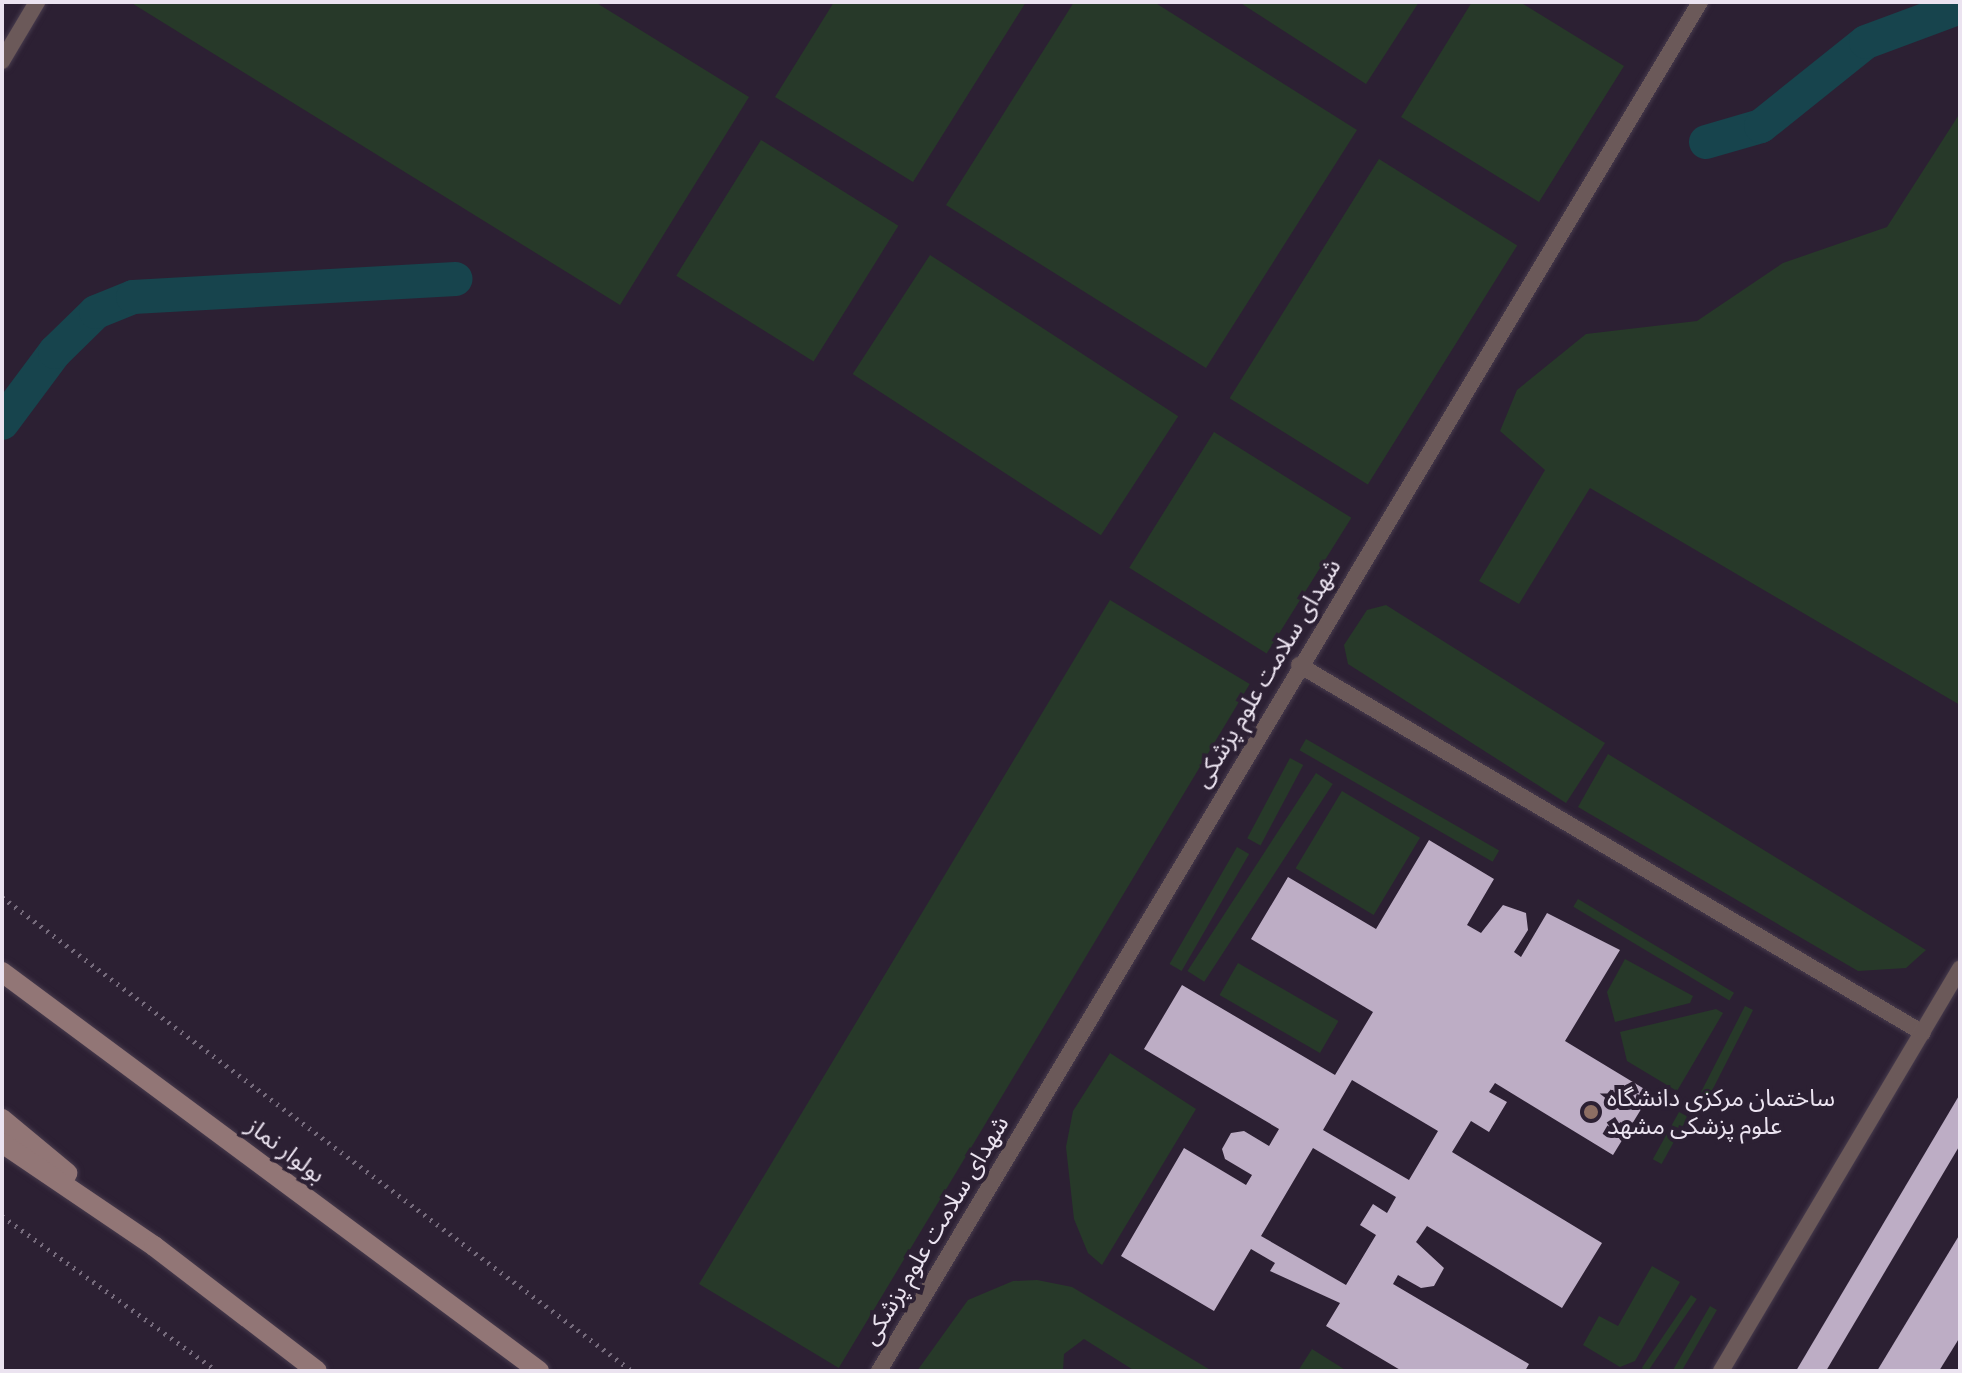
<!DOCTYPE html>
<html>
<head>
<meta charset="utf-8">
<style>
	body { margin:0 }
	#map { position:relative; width:1962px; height:1373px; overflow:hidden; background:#2c2033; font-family:"PT Sans Narrow","Noto Sans Arabic",sans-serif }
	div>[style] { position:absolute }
	.green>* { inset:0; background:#273929; transform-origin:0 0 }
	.canal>* { height:34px; margin:-17px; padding:0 17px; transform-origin:17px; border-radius:17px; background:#17444d }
	.building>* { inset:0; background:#bdadc5 }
	.path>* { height:5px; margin-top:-2.5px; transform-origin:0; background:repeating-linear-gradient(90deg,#766b7c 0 2px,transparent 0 8px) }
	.roads { filter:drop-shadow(0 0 2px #473b4d) drop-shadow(0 0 2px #473b4d) }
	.service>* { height:16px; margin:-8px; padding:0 8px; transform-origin:8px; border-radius:8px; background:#6b5959 }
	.secondary>* { height:20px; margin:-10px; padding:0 10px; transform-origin:10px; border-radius:10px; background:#927676 }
	.dots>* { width:22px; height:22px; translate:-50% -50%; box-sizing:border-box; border:4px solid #2c2033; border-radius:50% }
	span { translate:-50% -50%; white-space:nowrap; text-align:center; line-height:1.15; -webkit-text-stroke:8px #2c2033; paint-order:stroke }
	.street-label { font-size:24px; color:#ebe3f0 }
	.poi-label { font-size:24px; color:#ebe3f0 }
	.left { translate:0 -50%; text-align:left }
	.frame { position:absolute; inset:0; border:4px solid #ebe3f0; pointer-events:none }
</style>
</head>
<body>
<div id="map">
	<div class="green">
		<i style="clip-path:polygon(130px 2px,595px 2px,749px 97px,620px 305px)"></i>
		<i style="clip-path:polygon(834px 2px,1026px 2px,913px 182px,775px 97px)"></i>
		<i style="clip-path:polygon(1074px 2px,1154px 2px,1357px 130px,1206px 368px,946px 205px)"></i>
		<i style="clip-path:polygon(1239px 2px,1419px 2px,1366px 84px)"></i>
		<i style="clip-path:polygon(1472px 2px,1520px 2px,1624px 66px,1539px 202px,1401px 117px)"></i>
		<i style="clip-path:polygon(1960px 113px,1960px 705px,1590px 488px,1519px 604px,1479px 581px,1545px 470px,1500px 431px,1517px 390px,1586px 334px,1697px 321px,1783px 263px,1887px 227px)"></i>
		<i style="left:761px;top:140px;width:162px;height:160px;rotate:32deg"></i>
		<i style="left:1379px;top:159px;width:163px;height:282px;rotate:32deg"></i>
		<i style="left:930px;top:255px;width:296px;height:142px;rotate:33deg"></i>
		<i style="left:1214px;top:432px;width:162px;height:160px;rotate:32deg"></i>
		<i style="left:1110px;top:600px;width:163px;height:798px;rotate:31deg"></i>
		<i style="clip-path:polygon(1386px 605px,1605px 743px,1566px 803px,1348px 664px,1344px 645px,1367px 610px)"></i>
		<i style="left:1306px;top:739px;width:223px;height:13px;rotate:30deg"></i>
		<i style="clip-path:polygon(1608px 754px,1926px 950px,1906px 968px,1858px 971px,1578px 807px)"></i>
		<i style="left:1290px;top:758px;width:15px;height:91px;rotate:28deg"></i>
		<i style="left:1316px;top:773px;width:20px;height:236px;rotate:33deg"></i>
		<i style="left:1342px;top:791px;width:91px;height:90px;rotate:31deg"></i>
		<i style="left:1237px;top:847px;width:14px;height:135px;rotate:30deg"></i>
		<i style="left:1578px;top:899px;width:182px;height:9px;rotate:31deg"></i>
		<i style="clip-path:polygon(1625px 959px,1693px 996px,1690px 1003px,1615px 1022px,1607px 992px)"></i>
		<i style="left:1238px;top:963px;width:116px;height:37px;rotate:30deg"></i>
		<i style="left:1745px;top:1006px;width:9px;height:109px;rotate:27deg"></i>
		<i style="clip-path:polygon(1716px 1009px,1723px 1013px,1677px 1091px,1627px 1061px,1620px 1032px)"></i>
		<i style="clip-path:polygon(1110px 1053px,1196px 1109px,1102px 1265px,1088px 1253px,1074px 1219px,1066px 1147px,1073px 1111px)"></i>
		<i style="left:1679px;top:1112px;width:10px;height:54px;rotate:29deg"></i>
		<i style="clip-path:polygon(1652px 1266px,1680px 1282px,1635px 1361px,1620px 1367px,1583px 1345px,1599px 1316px,1618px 1326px)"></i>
		<i style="clip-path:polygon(1037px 1280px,1072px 1287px,1212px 1371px,1135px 1371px,1084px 1339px,1064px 1354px,1063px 1371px,917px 1371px,968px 1300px,1013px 1281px)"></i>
		<i style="left:1691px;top:1295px;width:7px;height:88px;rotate:34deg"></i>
		<i style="left:1710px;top:1306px;width:8px;height:75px;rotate:30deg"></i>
		<i style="clip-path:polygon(1312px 1349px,1347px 1371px,1298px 1371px)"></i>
	</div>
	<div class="canal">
		<i style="left:1706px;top:142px;width:57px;rotate:-16.2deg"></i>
		<i style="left:1761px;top:126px;width:134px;rotate:-38.7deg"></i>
		<i style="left:1866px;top:42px;width:100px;rotate:-20.4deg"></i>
		<i style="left:2px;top:423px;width:89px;rotate:-53.3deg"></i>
		<i style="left:55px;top:352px;width:57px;rotate:-44.3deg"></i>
		<i style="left:96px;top:312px;width:40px;rotate:-22deg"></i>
		<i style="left:133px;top:297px;width:323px;rotate:-3.2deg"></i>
	</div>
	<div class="building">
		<i style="clip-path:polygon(evenodd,1429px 840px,1494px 879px,1467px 925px,1481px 933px,1503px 905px,1526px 913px,1528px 930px,1514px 952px,1521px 957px,1547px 913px,1620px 950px,1565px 1041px,1651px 1093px,1613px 1155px,1495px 1083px,1489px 1092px,1507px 1102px,1489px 1132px,1471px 1121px,1452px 1152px,1602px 1243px,1562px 1308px,1427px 1226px,1416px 1242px,1444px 1268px,1434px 1286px,1421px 1288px,1398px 1275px,1393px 1284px,1529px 1364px,1525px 1371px,1402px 1371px,1326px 1326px,1340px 1303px,1270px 1271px,1275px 1263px,1251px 1249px,1214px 1311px,1121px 1256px,1184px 1148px,1246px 1185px,1252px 1175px,1225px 1159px,1222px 1149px,1231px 1133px,1244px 1131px,1269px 1146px,1279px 1129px,1144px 1049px,1182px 985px,1335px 1075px,1373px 1012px,1251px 939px,1288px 877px,1376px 929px,1429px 840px,1352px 1080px,1438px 1131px,1409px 1180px,1323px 1130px,1352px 1080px,1429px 840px,1313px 1148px,1396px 1197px,1387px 1213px,1373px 1204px,1360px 1225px,1376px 1235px,1346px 1285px,1261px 1236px,1313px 1148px)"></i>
		<i style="clip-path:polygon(1960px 1094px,1960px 1145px,1826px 1371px,1796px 1371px)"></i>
		<i style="clip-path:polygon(1960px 1234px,1960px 1337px,1939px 1371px,1877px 1371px)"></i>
	</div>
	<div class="path">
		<i style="left:2px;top:897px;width:788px;rotate:36.96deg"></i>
		<i style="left:2px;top:1216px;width:265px;rotate:35.8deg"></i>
	</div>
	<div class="roads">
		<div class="service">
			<i style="left:2px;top:61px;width:69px;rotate:-59.3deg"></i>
			<i style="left:1299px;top:665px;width:724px;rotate:30.53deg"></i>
			<i style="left:879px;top:1371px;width:1596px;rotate:-59.05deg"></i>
			<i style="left:1721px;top:1371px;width:468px;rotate:-59.3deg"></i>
		</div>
		<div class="secondary">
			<i style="left:2px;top:972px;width:669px;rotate:36.61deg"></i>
			<i style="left:2px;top:1119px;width:85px;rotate:39.7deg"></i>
			<i style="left:2px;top:1143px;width:184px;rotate:34.1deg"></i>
			<i style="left:154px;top:1246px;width:205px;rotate:37.5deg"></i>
		</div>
	</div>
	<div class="dots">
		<i style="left:1591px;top:1112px;background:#8d6e63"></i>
	</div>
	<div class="street-label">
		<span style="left:1267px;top:673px;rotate:-59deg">شهدای سلامت علوم پزشکی</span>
		<span style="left:286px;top:1150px;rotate:37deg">بولوار نماز</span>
		<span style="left:935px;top:1230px;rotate:-59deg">شهدای سلامت علوم پزشکی</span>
	</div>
	<div class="poi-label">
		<span class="left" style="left:1607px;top:1112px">ساختمان مرکزی دانشگاه<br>علوم پزشکی مشهد</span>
	</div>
	<div class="frame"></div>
</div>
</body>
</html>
